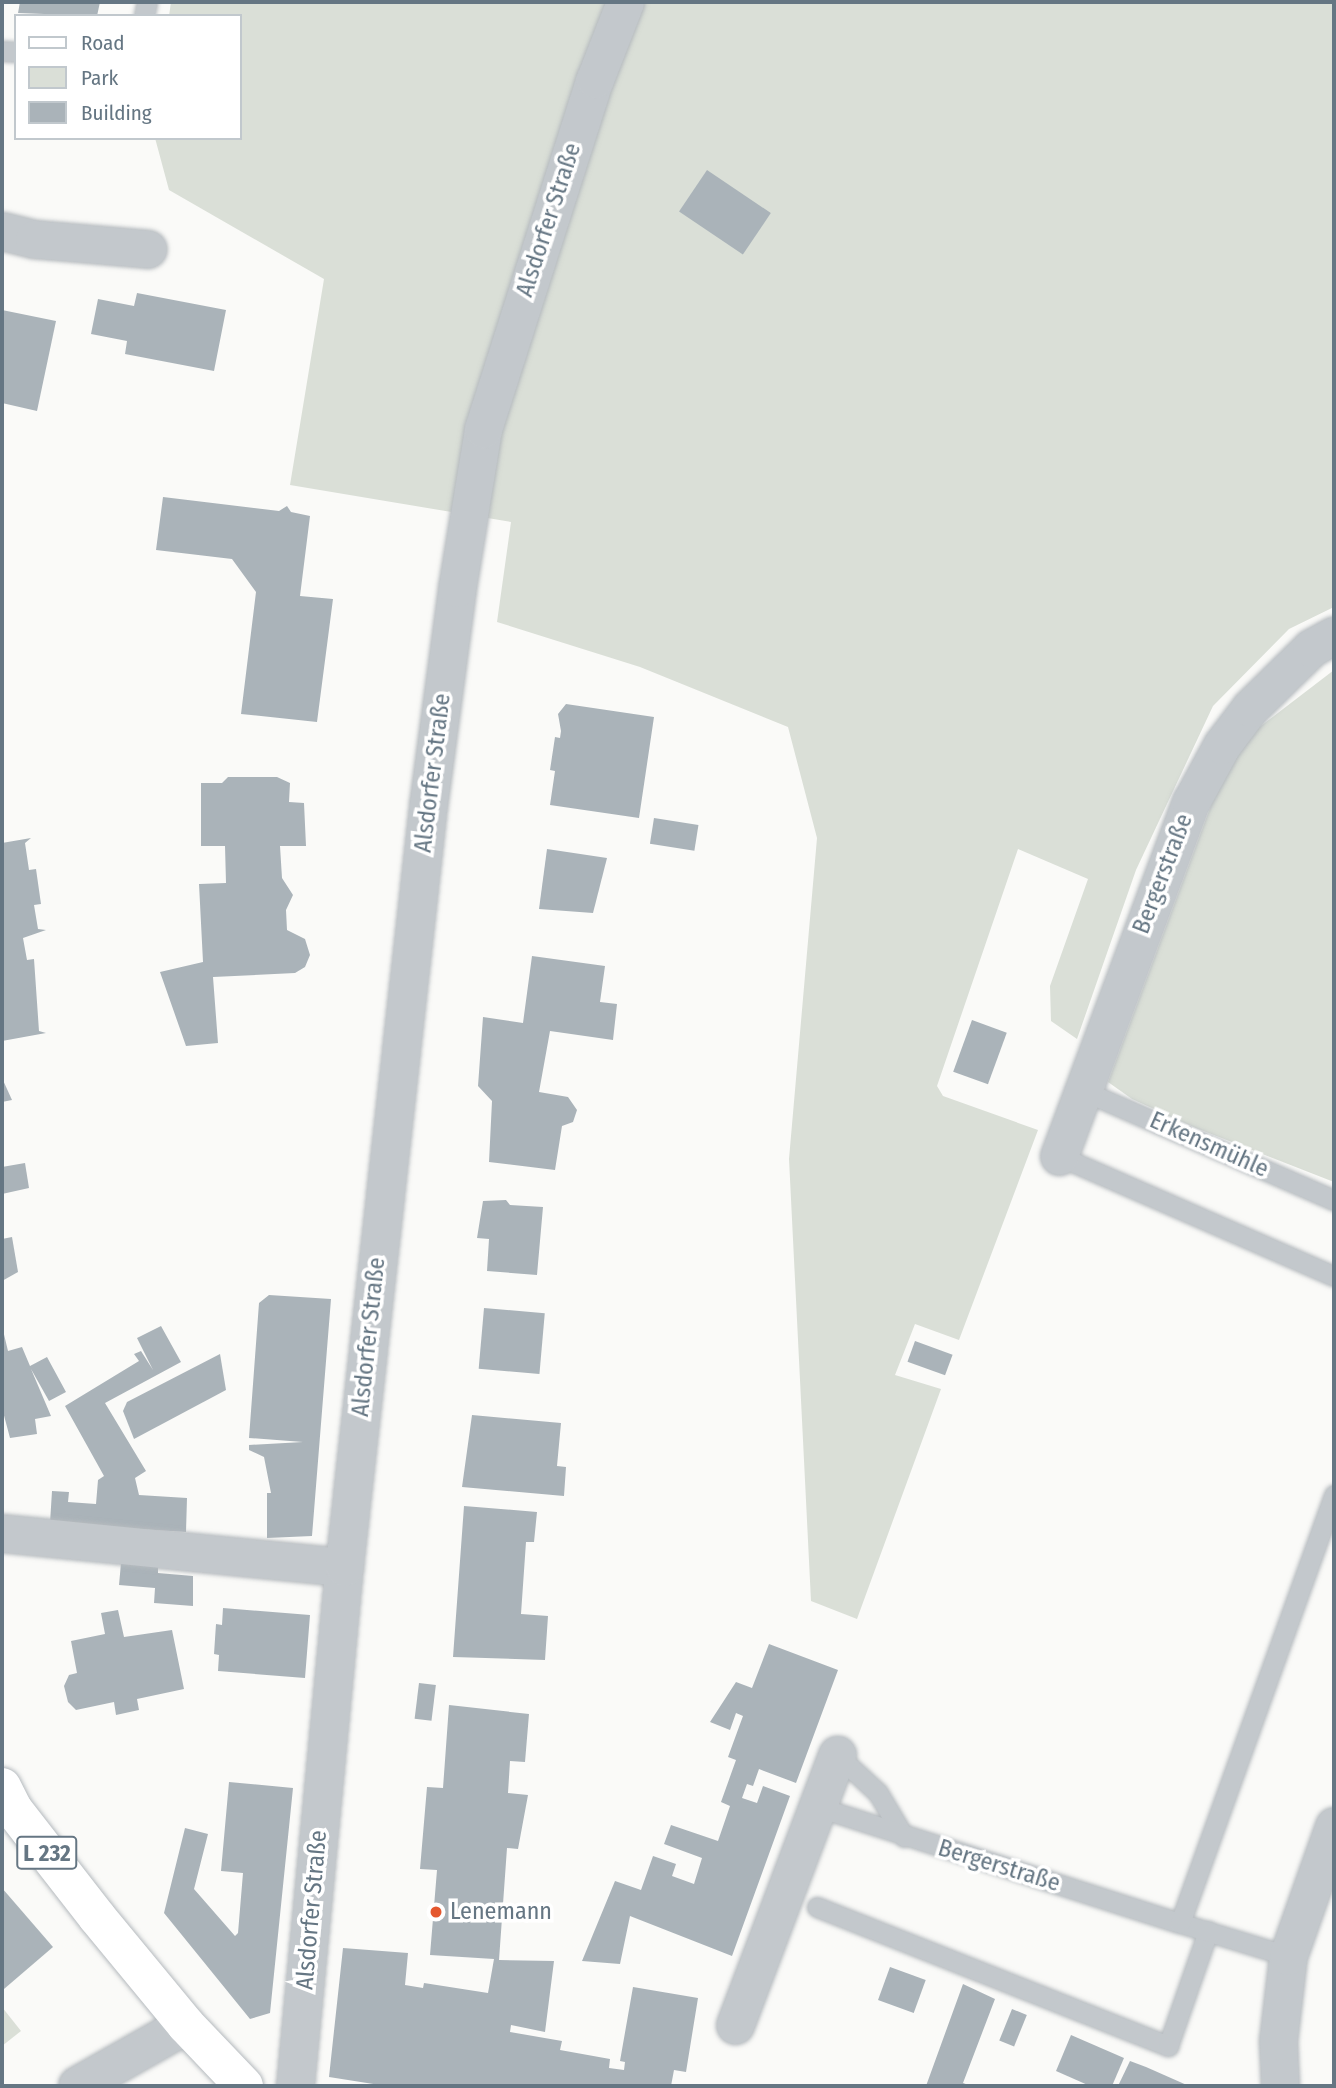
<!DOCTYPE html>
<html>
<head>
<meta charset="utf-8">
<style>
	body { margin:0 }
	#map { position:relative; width:1336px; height:2088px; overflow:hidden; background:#fafaf8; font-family:"Fira Sans Condensed",sans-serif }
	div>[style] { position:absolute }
	.green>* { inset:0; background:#dadfd7 }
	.building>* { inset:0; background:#aab3b9; transform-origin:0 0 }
	.roads { filter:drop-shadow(0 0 2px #b5babe) drop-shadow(0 0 2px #b5babe) }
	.service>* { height:19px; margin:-9.5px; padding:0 9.5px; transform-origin:9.5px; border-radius:9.5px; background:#c3c8cc }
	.minor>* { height:37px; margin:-18.5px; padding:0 18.5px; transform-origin:18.5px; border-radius:18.5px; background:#c3c8cc }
	.tertiary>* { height:38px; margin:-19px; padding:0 19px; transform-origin:19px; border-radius:19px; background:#c3c8cc }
	.primary>* { height:38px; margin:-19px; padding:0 19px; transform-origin:19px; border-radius:19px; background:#fff }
	.dots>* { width:19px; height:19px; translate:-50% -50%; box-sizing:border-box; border:4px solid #fff; border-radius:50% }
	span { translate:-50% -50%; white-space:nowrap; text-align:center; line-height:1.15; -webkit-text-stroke:7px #fff; paint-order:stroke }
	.shield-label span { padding:2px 5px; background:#fff; border:2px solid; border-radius:5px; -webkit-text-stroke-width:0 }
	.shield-label { font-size:23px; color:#657683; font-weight:700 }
	.street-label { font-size:24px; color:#657683 }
	.poi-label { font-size:24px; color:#657683 }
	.left { translate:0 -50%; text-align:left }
	.frame { position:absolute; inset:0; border:4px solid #657683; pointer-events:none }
	.legend { position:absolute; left:14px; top:14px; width:228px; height:126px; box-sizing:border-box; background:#fff; border:2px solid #c1c8cd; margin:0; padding:9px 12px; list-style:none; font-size:21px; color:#657683 }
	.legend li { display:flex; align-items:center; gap:14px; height:35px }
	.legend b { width:35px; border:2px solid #c1c8cd }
</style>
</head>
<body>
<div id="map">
	<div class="green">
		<i style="clip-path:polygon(171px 2px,1334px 2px,1334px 607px,1289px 629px,1213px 706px,1136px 870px,1077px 1039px,1051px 1021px,1050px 986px,1088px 879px,1018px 849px,937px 1086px,943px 1096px,1038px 1130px,959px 1340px,915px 1324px,895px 1375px,941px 1389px,857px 1619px,811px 1601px,789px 1159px,817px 838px,788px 727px,640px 667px,497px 622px,511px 522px,290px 485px,324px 279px,169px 190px,155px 138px,240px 138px,240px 16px,169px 16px)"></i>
		<i style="clip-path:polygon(1334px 670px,1334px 1182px,1196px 1128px,1132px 1099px,1108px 1082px,1219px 784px,1249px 735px)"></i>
		<i style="clip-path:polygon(2px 2007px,21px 2031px,2px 2046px)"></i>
	</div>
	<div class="building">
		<i style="clip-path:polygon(20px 2px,100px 2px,97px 16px,18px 13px)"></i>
		<i style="left:707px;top:170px;width:77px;height:50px;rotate:34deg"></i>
		<i style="clip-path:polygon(137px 293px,226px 310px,214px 371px,125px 354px,127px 341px,91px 334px,98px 299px,134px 306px)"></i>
		<i style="clip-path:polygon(2px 310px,56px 321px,37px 411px,2px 403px)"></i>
		<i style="clip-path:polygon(163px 497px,279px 511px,287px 506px,291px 512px,310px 516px,300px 596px,333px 599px,317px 722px,241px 714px,256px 592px,232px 559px,156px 550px)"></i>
		<i style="clip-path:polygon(566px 704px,654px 717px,639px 818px,550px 805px,555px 771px,550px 770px,555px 737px,560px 738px,561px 731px,558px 714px)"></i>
		<i style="clip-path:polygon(228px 777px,277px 777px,290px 783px,289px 802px,304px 803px,306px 846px,280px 846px,282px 878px,293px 895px,286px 910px,287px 930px,305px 939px,310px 955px,305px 967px,295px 973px,213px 977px,218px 1043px,186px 1046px,160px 972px,203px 962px,199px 884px,226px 883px,225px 846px,201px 846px,201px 783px,222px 783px)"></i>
		<i style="left:654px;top:818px;width:45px;height:26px;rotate:9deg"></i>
		<i style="clip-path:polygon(31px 838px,25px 843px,29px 870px,36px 869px,41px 904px,34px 905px,38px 929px,46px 930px,23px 938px,27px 960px,34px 959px,39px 1031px,46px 1033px,2px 1041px,2px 843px)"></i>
		<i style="clip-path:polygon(547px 849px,607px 858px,593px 913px,539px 909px)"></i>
		<i style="clip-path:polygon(532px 956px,605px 966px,600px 1002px,617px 1004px,613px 1040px,550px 1031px,539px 1092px,568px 1097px,577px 1110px,573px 1122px,562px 1126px,555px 1170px,489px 1162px,492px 1101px,478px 1086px,483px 1017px,523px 1023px)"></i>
		<i style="left:972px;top:1020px;width:37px;height:55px;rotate:20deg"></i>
		<i style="clip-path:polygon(2px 1078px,12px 1100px,2px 1102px)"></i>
		<i style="clip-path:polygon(25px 1163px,29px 1188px,2px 1194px,2px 1167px)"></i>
		<i style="clip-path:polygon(506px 1200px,510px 1205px,543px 1207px,537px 1275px,487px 1271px,489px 1239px,477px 1238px,483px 1201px)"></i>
		<i style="clip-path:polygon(12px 1237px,18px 1272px,2px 1281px,2px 1239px)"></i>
		<i style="clip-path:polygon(269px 1295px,331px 1299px,312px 1536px,267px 1538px,267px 1493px,271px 1493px,264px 1457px,249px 1450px,249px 1445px,303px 1442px,249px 1438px,259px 1303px)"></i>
		<i style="left:484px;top:1308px;width:61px;height:61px;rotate:5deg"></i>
		<i style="clip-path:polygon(2px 1326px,8px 1351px,22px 1347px,30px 1366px,47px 1357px,66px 1392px,49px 1401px,31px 1369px,51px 1416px,35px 1419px,37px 1434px,10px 1438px,2px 1408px)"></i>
		<i style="clip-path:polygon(161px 1326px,181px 1362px,105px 1403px,146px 1471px,135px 1478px,139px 1495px,187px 1498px,186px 1532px,50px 1523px,52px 1491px,69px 1492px,68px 1502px,96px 1504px,98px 1480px,104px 1476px,65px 1406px,139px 1361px,134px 1354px,141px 1351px,153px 1370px,137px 1338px)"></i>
		<i style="left:915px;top:1341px;width:40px;height:22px;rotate:20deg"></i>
		<i style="clip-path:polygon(220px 1354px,226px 1390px,134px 1439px,123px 1411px,127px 1402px)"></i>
		<i style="clip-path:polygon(472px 1415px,561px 1423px,557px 1466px,566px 1467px,564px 1496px,462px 1487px)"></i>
		<i style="clip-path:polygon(464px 1506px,537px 1512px,534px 1542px,526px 1542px,521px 1614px,548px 1616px,545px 1660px,453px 1657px)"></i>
		<i style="clip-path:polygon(121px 1563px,158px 1566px,158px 1573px,193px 1576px,193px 1606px,154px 1603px,155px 1588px,119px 1585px)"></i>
		<i style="clip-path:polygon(223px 1608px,310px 1615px,305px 1678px,218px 1671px,219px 1655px,214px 1654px,216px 1624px,222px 1625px)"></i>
		<i style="clip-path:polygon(118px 1610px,124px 1637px,172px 1630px,184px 1689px,137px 1699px,139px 1710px,116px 1715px,114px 1702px,76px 1710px,68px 1702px,64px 1686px,69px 1675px,77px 1673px,71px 1641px,105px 1634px,101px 1613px)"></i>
		<i style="clip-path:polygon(769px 1644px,838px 1670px,796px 1783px,759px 1769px,753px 1786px,747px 1784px,742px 1798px,757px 1803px,763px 1786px,790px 1796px,732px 1956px,630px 1916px,620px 1964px,582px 1961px,615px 1881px,641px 1890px,653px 1856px,676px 1864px,672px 1876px,694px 1884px,702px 1858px,664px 1844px,671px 1825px,718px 1841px,730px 1806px,721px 1802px,736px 1760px,728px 1757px,743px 1716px,736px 1713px,730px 1730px,710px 1722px,736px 1682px,752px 1688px)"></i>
		<i style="left:419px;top:1683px;width:17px;height:36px;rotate:7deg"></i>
		<i style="clip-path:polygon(449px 1705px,529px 1714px,525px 1762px,510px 1761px,508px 1793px,528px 1795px,518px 1849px,507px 1848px,499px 1960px,554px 1961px,545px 2032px,511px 2025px,510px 2032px,562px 2041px,560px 2050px,610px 2059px,609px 2068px,624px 2070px,625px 2062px,620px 2061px,633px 1987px,698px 1998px,686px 2072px,674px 2070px,671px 2086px,386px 2086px,329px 2077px,343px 1948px,408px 1953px,405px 1985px,423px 1988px,424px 1983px,488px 1993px,494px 1959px,430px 1955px,437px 1870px,420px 1869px,427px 1787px,443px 1788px)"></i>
		<i style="clip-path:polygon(229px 1782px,293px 1788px,270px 2013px,250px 2019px,164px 1913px,185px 1828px,208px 1834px,194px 1889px,235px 1936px,238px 1933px,243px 1873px,221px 1871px)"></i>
		<i style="clip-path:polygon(2px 1888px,53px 1947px,4px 1989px,2px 1986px)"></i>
		<i style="left:890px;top:1967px;width:38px;height:35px;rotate:20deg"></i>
		<i style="clip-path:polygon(963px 1984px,995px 1999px,963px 2083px,971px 2086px,926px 2086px)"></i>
		<i style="left:1012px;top:2009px;width:16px;height:34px;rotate:22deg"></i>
		<i style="clip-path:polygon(1071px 2035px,1124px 2058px,1112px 2086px,1090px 2086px,1056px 2071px)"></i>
		<i style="clip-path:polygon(1130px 2061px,1146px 2067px,1189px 2086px,1118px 2086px)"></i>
	</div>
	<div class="roads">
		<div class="service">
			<i style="left:144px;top:16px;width:14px;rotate:-78deg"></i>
			<i style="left:2px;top:51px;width:14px;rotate:4deg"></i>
			<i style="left:1084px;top:1091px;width:273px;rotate:23.6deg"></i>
			<i style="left:1059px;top:1156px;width:300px;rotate:23.6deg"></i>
			<i style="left:837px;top:1755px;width:56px;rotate:42.8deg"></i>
			<i style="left:878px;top:1793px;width:51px;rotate:59.4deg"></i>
			<i style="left:818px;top:1807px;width:380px;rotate:17.8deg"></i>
			<i style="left:817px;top:1907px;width:378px;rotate:21.6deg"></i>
			<i style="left:1168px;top:2046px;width:122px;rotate:-70.8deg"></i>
			<i style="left:1288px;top:1956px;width:113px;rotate:-163deg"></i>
			<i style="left:1180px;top:1923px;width:455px;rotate:-70.2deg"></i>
		</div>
		<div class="minor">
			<i style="left:2px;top:231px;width:33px;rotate:14deg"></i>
			<i style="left:34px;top:239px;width:114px;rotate:5deg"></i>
			<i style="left:1059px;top:1156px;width:378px;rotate:-69.6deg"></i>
			<i style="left:1191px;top:802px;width:65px;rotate:-61.5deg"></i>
			<i style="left:1222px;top:745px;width:46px;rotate:-52.9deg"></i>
			<i style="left:1250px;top:708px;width:86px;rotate:-44.5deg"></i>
			<i style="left:1311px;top:648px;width:26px;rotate:-29deg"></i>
			<i style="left:2px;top:1533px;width:344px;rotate:5.7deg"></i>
			<i style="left:735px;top:2025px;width:289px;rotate:-69.3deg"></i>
			<i style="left:295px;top:2086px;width:521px;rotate:-84.61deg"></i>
			<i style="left:344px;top:1567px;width:766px;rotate:-83.7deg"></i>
			<i style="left:428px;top:806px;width:220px;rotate:-82.4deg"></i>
			<i style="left:457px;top:588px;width:161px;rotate:-80.7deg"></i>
			<i style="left:483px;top:429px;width:367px;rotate:-72.3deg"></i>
			<i style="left:595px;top:79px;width:83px;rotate:-68.7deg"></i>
			<i style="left:1280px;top:2086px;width:45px;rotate:-92.5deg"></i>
			<i style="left:1278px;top:2041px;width:86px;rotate:-83.3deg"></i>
			<i style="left:1288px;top:1956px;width:138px;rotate:-70.5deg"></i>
		</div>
		<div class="tertiary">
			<i style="left:78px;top:2086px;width:124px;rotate:-29.5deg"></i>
		</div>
		<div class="primary">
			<i style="left:2px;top:1787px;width:25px;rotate:63deg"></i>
			<i style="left:13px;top:1809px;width:137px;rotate:52.1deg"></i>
			<i style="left:97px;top:1917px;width:140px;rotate:50.5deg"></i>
			<i style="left:186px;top:2025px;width:84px;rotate:46.4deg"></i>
		</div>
	</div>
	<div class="dots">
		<i style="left:436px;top:1912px;background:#e4572e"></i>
	</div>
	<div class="shield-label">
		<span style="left:47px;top:1853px">L 232</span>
	</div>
	<div class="street-label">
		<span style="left:549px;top:220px;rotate:-72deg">Alsdorfer Straße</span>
		<span style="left:433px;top:773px;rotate:-83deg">Alsdorfer Straße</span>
		<span style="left:1163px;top:874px;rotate:-69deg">Bergerstraße</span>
		<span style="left:1209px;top:1145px;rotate:24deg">Erkensmühle</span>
		<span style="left:369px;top:1337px;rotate:-84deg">Alsdorfer Straße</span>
		<span style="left:999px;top:1866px;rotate:17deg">Bergerstraße</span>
		<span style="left:312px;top:1910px;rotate:-85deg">Alsdorfer Straße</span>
	</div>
	<div class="poi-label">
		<span class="left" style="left:450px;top:1912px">Lenemann</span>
	</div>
	<div class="frame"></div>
	<ul class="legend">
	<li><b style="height:9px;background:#fff"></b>Road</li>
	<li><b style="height:19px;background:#dadfd7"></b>Park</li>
	<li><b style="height:19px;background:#aab3b9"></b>Building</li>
	</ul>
</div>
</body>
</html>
